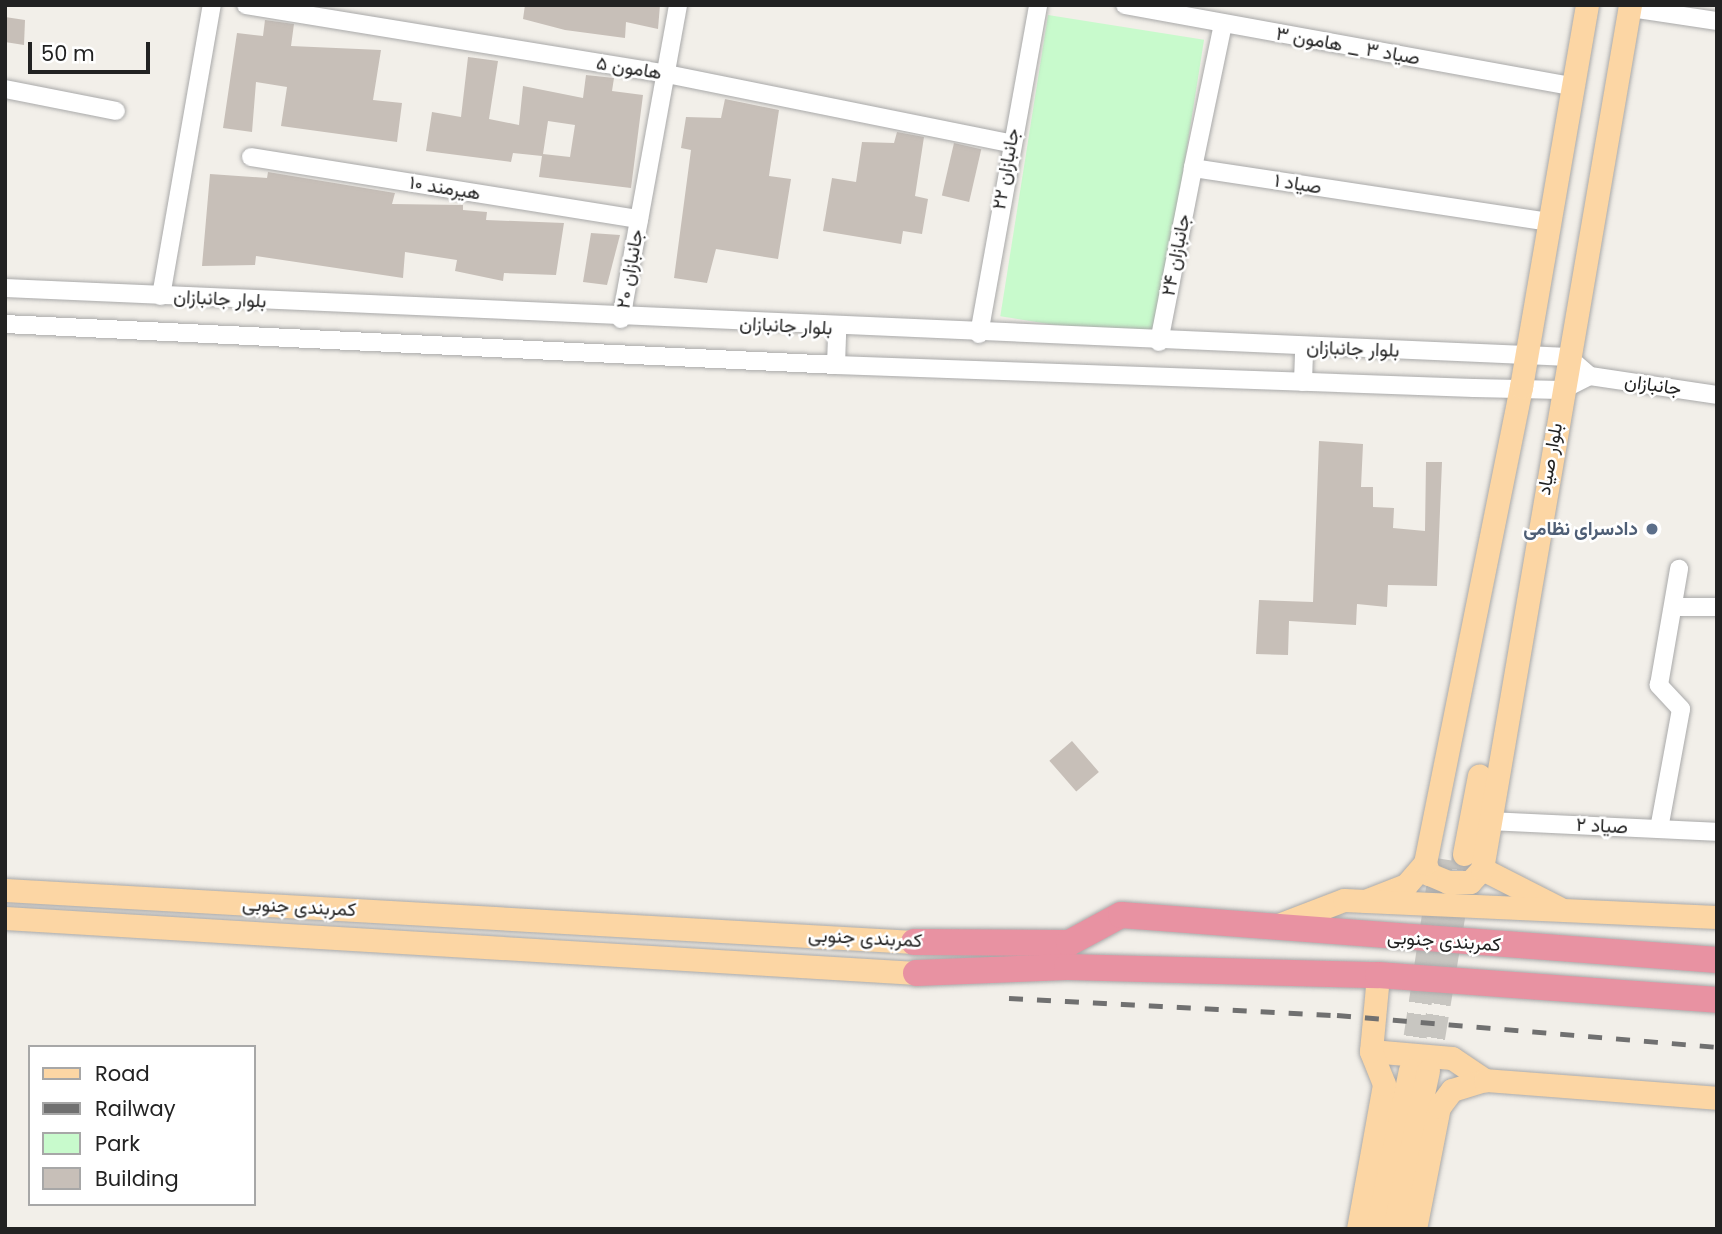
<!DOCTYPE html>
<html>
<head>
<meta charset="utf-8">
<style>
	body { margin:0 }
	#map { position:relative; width:1722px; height:1234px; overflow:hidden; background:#f2efe9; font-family:Poppins,Vazirmatn,sans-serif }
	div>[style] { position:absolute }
	.park>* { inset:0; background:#c8facc; transform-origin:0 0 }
	.building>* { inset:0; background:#c7bfb8; transform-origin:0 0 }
	.major-tunnel>* { height:23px; margin-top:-11.5px; transform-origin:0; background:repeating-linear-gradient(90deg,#c8c6c1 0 23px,transparent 0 34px) }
	.roads { filter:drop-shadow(0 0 2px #a9a9a9) drop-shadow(0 0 2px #a9a9a9) }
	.minor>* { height:18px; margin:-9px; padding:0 9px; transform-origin:9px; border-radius:9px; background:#fff }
	.major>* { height:23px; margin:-11.5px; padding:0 11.5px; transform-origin:11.5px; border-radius:11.5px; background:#fcd6a4 }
	.highway>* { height:26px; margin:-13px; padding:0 13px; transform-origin:13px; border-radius:13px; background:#e892a2 }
	.rail>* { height:5px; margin-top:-2.5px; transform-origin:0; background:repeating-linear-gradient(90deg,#707070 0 14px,transparent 0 28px) }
	.dots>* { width:19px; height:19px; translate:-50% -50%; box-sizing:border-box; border:4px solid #fff; border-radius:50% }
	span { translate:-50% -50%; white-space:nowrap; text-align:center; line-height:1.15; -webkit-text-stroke:5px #fff; paint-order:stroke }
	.street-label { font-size:19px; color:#222 }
	.service-label { font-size:19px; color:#4e5e75; font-weight:700 }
	.right { translate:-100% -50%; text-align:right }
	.frame { position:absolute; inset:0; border:7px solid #222; pointer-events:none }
	.legend { position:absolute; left:28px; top:1045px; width:228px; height:161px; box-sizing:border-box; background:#fff; border:2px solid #a7a7a7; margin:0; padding:9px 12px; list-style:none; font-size:21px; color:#222 }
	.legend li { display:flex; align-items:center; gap:14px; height:35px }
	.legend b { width:35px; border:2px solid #a7a7a7 }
	.scale { position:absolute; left:28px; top:42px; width:122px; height:32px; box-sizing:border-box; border:4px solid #222; border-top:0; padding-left:9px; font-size:21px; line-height:24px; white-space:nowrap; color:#222; -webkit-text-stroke:5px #fff; paint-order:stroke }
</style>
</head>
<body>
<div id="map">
	<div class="park">
		<i style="left:1048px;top:15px;width:158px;height:305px;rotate:9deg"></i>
	</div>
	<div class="building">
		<i style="clip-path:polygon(525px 5px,660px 5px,658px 29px,626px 22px,625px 38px,565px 30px,523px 19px)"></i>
		<i style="clip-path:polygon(5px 17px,25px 20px,24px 45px,5px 42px)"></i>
		<i style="clip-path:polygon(265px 20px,294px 24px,291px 46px,381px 50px,373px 100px,402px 103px,397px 142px,281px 126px,287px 87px,256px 82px,252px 132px,223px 128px,237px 33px,263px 36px)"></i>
		<i style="clip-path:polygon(evenodd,468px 57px,498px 61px,489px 119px,519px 125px,523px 86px,583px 98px,586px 75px,614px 78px,612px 91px,643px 95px,631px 188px,539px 177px,542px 156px,513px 153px,511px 162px,426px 151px,432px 112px,461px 117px,468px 57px,548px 121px,575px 125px,570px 157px,543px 154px,548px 121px)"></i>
		<i style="clip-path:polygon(725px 99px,779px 110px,769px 176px,791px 179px,778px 259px,716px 249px,707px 283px,674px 278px,691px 150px,681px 148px,686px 117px,721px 118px)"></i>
		<i style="clip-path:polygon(897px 132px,924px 137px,915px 196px,928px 199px,922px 234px,903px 231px,901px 244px,823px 231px,832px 178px,856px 182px,862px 142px,894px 143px)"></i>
		<i style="left:954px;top:143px;width:28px;height:54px;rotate:13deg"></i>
		<i style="clip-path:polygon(268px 172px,395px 193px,392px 204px,463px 205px,463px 210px,487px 212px,486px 220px,564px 223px,556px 275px,504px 273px,503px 281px,455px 271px,457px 260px,405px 252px,403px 278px,256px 256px,255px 265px,202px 266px,210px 174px,267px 178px)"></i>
		<i style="clip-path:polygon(591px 233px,620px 235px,607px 285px,583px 282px)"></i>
		<i style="clip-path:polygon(1319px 441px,1363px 444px,1361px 487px,1373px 487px,1373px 507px,1394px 508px,1393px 528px,1425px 531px,1426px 462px,1442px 462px,1437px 586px,1388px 585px,1387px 607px,1357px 604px,1356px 625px,1289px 621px,1288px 655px,1256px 654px,1259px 600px,1313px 602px)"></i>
		<i style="left:1072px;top:741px;width:41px;height:30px;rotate:49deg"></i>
	</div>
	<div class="major-tunnel">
		<i style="left:1410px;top:1070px;width:214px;rotate:-81.4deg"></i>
		<i style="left:1428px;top:1071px;width:220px;rotate:-80.6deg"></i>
	</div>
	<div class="roads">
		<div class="minor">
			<i style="left:246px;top:5px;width:427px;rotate:9.3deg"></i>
			<i style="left:667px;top:74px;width:350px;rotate:11.4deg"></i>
			<i style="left:1125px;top:5px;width:453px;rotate:10.3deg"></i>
			<i style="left:1630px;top:8px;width:88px;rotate:8.5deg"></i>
			<i style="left:1223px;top:24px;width:147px;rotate:101.8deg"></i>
			<i style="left:1193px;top:168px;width:359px;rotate:8.6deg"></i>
			<i style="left:5px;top:89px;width:113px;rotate:11.2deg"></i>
			<i style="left:251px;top:157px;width:393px;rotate:9.1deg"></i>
			<i style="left:5px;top:288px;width:1522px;rotate:2.52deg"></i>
			<i style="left:1526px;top:355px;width:42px;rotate:2.7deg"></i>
			<i style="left:1568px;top:357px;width:29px;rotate:41deg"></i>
			<i style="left:1590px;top:376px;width:128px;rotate:8.5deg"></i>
			<i style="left:161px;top:296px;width:295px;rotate:-80.1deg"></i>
			<i style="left:621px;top:319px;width:319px;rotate:-79.7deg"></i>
			<i style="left:5px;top:324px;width:832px;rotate:2.82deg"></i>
			<i style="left:836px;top:365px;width:638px;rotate:2.06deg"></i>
			<i style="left:1474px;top:388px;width:88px;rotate:1.3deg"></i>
			<i style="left:1562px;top:390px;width:31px;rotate:-27deg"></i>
			<i style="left:979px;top:334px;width:334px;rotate:-79.8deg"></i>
			<i style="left:1159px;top:342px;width:177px;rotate:-78.9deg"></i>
			<i style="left:836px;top:365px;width:37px;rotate:-88deg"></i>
			<i style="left:1303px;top:382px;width:35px;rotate:-88deg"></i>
			<i style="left:1673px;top:607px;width:44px"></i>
			<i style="left:1487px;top:821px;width:230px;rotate:2.7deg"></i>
			<i style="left:1659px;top:829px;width:122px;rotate:-79.6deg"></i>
			<i style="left:1681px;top:709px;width:33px;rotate:-133deg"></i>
			<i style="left:1659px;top:685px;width:118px;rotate:-80.2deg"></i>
		</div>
		<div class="major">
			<i style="left:1464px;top:854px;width:80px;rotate:-79.2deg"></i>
			<i style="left:1425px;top:863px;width:12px;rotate:70deg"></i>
			<i style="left:1429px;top:874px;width:21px;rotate:23deg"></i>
			<i style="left:1448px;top:882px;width:22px"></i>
			<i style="left:1470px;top:882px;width:18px;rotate:-47deg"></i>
			<i style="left:5px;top:890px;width:910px;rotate:3.27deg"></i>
			<i style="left:1365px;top:901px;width:44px;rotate:-21.3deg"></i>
			<i style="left:1406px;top:885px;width:29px;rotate:-49deg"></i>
			<i style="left:1425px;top:863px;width:486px;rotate:-78.6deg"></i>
			<i style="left:1521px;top:387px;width:388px;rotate:-80.2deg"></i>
			<i style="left:1559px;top:908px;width:86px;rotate:-153.1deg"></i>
			<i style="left:1482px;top:869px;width:877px;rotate:-80.28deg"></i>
			<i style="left:5px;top:918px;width:913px;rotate:3.45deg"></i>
			<i style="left:1281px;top:924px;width:67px;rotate:-20.9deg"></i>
			<i style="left:1344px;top:900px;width:373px;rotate:2.6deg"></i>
			<i style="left:1371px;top:1051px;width:81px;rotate:4.9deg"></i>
			<i style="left:1452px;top:1058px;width:40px;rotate:34deg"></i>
			<i style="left:1358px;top:1229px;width:147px;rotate:-79.8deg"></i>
			<i style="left:1384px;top:1084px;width:35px;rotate:-112deg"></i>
			<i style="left:1371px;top:1051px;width:76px;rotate:-84.7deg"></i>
			<i style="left:1377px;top:1229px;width:162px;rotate:-78.3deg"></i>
			<i style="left:1394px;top:1229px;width:162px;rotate:-77.9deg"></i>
			<i style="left:1415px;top:1229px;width:124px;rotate:-78.9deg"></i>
			<i style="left:1439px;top:1107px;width:21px;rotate:-53deg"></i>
			<i style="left:1452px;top:1090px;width:34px;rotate:-17deg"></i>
			<i style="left:1485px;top:1080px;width:233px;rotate:4.4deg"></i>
		</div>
		<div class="highway">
			<i style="left:914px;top:942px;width:155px;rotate:0.4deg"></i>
			<i style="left:1069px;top:943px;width:59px;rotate:-28.3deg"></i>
			<i style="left:1121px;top:915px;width:598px;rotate:4.32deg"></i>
			<i style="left:916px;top:973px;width:151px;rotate:-2.3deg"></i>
			<i style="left:1067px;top:967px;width:311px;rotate:1.5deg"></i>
			<i style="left:1378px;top:975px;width:340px;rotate:4.2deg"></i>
		</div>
	</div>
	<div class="rail">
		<i style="left:1009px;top:998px;width:328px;rotate:3deg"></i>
		<i style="left:1337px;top:1015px;width:381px;rotate:4.8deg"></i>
	</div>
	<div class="dots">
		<i style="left:1652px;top:529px;background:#5c6f8a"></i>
	</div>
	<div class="street-label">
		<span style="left:1348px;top:46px;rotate:10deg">صیاد ۳ _ هامون ۳</span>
		<span style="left:629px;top:68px;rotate:9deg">هامون ۵</span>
		<span style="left:1006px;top:169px;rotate:-80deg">جانبازان ۲۲</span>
		<span style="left:1298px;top:184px;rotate:9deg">صیاد ۱</span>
		<span style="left:445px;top:188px;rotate:9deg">هیرمند ۱۰</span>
		<span style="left:1176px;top:255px;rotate:-79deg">جانبازان ۲۴</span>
		<span style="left:630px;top:269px;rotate:-80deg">جانبازان ۲۰</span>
		<span style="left:220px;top:299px;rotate:3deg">بلوار جانبازان</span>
		<span style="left:786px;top:326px;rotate:3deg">بلوار جانبازان</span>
		<span style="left:1353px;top:349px;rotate:2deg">بلوار جانبازان</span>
		<span style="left:1653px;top:385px;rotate:8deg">جانبازان</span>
		<span style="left:1550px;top:459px;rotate:-80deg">بلوار صیاد</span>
		<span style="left:1602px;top:826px;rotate:3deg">صیاد ۲</span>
		<span style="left:299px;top:907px;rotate:3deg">کمربندی جنوبی</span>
		<span style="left:865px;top:938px;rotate:3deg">کمربندی جنوبی</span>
		<span style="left:1444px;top:941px;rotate:4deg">کمربندی جنوبی</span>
	</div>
	<div class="service-label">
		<span class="right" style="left:1638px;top:529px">دادسرای نظامی</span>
	</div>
	<div class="frame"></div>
	<ul class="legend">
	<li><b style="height:9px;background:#fcd6a4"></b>Road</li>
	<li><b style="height:9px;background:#707070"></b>Railway</li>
	<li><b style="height:19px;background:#c8facc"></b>Park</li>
	<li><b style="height:19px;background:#c7bfb8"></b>Building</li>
	</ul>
	<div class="scale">50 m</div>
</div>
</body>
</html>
